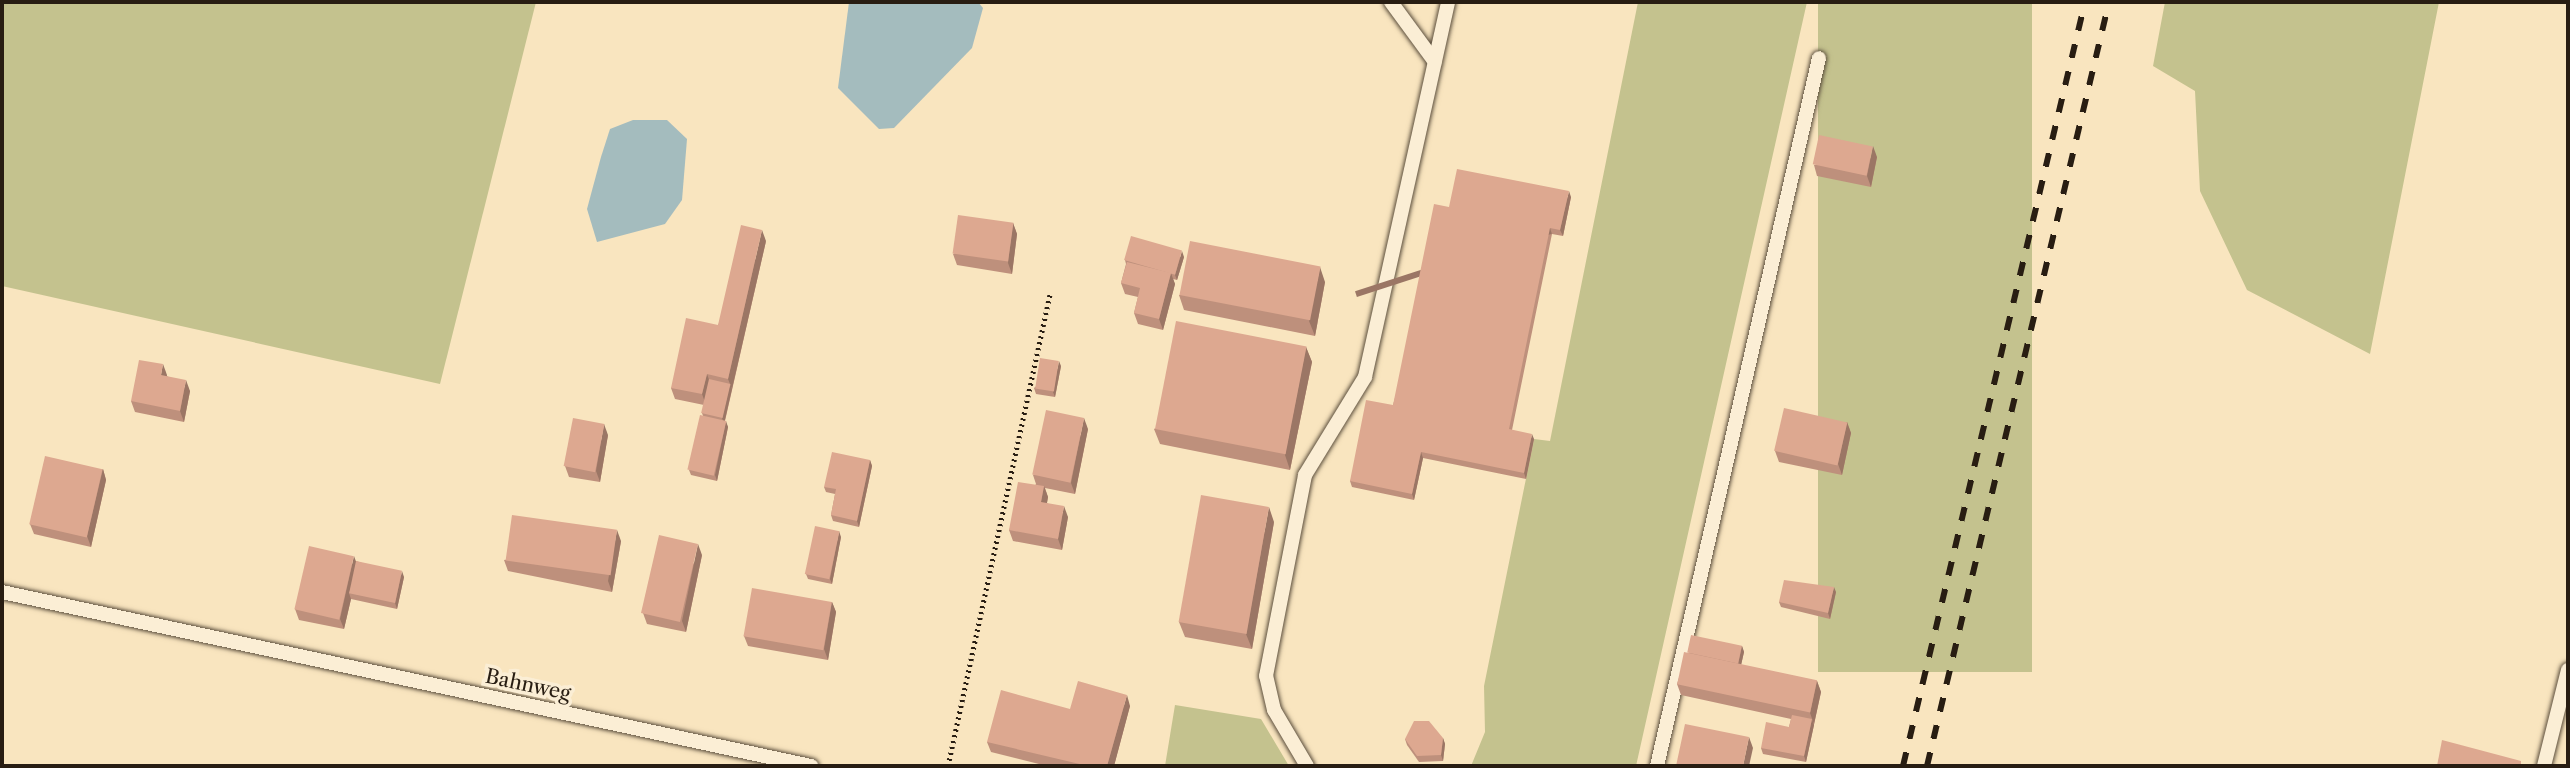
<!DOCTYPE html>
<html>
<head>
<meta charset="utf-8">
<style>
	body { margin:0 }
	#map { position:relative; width:2570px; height:768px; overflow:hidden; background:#f9e5bf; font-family:"Libre Caslon Text",serif }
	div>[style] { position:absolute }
	.green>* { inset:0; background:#c4c28e; transform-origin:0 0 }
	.water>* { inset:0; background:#a4bcbe }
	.path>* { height:5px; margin-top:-2.5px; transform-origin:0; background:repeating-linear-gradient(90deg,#281d12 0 2px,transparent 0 6px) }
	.roads { filter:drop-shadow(0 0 2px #5c4f3d) drop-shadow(0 0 2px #5c4f3d) }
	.lane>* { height:14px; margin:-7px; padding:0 7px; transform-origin:7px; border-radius:7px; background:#fbeed5 }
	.rail>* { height:6px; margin-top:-3px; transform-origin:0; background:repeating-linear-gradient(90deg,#281d12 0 14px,transparent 0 28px) }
	.wall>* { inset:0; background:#be907c }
	.shaded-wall>* { inset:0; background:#9b7665; transform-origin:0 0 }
	.building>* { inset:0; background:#dda890; transform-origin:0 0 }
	span { translate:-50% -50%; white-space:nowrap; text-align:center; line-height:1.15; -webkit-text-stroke:7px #fbeed5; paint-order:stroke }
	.street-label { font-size:20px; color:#281d12 }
	.frame { position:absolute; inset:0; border:4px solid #281d12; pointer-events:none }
</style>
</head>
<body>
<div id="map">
	<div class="green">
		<i style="clip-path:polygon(2px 2px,536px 2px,440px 384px,2px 286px)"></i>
		<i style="clip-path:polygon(1638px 2px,1807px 2px,1636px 766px,1471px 766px,1485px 732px,1484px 686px,1534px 439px,1550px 441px)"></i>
		<i style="left:1818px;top:2px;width:214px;height:670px"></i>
		<i style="clip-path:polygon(2165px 2px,2439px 2px,2370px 354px,2247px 290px,2200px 191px,2195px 91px,2153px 66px)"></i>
		<i style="clip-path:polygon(1175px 705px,1261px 719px,1289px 766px,1165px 766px)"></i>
	</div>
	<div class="water">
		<i style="clip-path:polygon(849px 2px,978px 2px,983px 8px,972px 48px,894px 128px,879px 129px,838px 88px)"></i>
		<i style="clip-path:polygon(633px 120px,667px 120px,687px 139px,682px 200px,665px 224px,597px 242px,587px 209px,601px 157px,610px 129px)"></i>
	</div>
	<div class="path">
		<i style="left:948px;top:766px;width:483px;rotate:-77.8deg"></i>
	</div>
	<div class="roads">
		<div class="lane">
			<i style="left:1391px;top:2px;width:74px;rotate:53.7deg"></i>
			<i style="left:2px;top:592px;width:828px;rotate:12.14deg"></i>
			<i style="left:1307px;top:766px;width:65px;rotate:-120.5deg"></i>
			<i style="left:1274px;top:710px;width:35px;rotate:-103deg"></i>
			<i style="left:1266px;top:676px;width:205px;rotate:-79deg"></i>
			<i style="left:1305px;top:475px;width:115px;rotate:-58.5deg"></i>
			<i style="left:1365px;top:377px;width:384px;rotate:-77.5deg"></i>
			<i style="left:1657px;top:766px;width:726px;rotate:-77.11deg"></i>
			<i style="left:2544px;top:766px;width:99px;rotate:-76deg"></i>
		</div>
	</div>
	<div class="rail">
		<i style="left:1903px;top:766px;width:785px;rotate:-76.6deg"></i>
		<i style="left:1927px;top:766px;width:785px;rotate:-76.6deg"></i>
	</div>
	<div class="wall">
		<i style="clip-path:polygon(1877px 157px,1871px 187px,1817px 176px,1814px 165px)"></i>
		<i style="clip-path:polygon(1571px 197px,1563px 236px,1552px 234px,1512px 430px,1534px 439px,1526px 479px,1423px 458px,1414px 500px,1352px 487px,1350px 481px,1393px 405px,1449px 207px)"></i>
		<i style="clip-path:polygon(1013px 223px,1017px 234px,1012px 274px,957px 265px,953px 254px)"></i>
		<i style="clip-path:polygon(766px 241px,725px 421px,728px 427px,717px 481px,691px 475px,689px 470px,703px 416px,702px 413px,704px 405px,675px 399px,671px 388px,718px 325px)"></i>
		<i style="clip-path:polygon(1184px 257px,1177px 280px,1173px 279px,1175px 284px,1163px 330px,1138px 324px,1134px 313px,1138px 297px,1125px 294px,1121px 283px,1126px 264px,1125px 260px)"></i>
		<i style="clip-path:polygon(1325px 282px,1315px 336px,1184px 310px,1179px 295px)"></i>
		<i style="clip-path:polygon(1306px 347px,1312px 362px,1290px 470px,1160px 444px,1154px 429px)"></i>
		<i style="clip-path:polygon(1061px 366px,1055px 397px,1036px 394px,1034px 388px)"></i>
		<i style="clip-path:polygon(167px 375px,167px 376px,190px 391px,184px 422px,135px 412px,131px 401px)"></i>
		<i style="clip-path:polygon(1847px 422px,1851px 433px,1842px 475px,1779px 462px,1775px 451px)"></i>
		<i style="clip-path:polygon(1088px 429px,1075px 494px,1045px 488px,1048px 497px,1047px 503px,1068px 517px,1062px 550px,1013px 541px,1009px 530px,1036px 484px,1033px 475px)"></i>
		<i style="clip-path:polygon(608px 435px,600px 482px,569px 477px,565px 466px)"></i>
		<i style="clip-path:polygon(870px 460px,872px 466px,859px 527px,833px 521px,831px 515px,835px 494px,826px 492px,824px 487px)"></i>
		<i style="clip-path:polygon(103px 469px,106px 480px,91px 547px,34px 534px,30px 524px)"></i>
		<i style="clip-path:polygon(1274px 522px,1252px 649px,1185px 637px,1179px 622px)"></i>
		<i style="clip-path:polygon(841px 537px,832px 584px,808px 579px,806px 574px)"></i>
		<i style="clip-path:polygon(621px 541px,612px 592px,508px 571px,504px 560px)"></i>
		<i style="clip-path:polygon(702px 555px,686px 632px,647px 624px,643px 613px)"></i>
		<i style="clip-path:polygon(356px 561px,404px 577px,397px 609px,351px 599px,344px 629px,299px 620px,295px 609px)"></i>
		<i style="clip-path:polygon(1836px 592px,1830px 619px,1781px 607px,1779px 602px)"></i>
		<i style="clip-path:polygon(832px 602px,836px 612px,828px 660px,748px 646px,744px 636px)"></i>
		<i style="clip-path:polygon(1742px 646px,1744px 652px,1741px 665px,1817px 681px,1821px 692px,1806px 762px,1763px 754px,1761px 748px,1789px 727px,1791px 719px,1681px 695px,1677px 684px,1687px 653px)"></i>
		<i style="clip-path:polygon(1130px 706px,1114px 766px,1047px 766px,991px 752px,987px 742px,1070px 709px)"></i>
		<i style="clip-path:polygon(1443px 738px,1445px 744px,1443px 761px,1419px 762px,1407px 745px,1405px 739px)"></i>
	</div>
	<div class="shaded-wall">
		<i style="clip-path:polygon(1873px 146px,1877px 157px,1871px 187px,1867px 176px)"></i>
		<i style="clip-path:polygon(1569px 191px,1571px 197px,1563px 236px,1560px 230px)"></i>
		<i style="clip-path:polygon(1013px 223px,1017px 234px,1012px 274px,1008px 263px)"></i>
		<i style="left:1550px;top:228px;width:6px;height:205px;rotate:72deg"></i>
		<i style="clip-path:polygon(762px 230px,766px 241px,732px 389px,728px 379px)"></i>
		<i style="clip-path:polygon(1182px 251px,1184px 257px,1177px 280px,1175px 275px)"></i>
		<i style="clip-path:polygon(1320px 267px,1325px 282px,1315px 336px,1309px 321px)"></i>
		<i style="clip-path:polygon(1171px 273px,1175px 284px,1163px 330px,1159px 319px)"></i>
		<i style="clip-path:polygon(1306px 347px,1312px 362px,1290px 470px,1285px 455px)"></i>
		<i style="clip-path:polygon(1059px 361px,1061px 366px,1055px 397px,1053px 392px)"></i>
		<i style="clip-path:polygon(163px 364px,167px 375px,165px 386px,161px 375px)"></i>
		<i style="clip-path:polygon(707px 374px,711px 385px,706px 405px,702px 394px)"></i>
		<i style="clip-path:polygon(186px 380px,190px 391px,184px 422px,180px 411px)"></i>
		<i style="clip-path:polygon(730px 384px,732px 389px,724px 424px,722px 418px)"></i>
		<i style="clip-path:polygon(1084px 418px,1088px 429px,1075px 494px,1071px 483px)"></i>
		<i style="clip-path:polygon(726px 421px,728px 427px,717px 481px,715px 475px)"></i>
		<i style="clip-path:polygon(1847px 422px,1851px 433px,1842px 475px,1838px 464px)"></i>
		<i style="clip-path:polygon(604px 424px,608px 435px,600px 482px,596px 471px)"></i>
		<i style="clip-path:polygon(1532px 434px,1534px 439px,1526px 479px,1524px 473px)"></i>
		<i style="clip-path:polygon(1421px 452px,1423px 458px,1414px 500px,1412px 494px)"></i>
		<i style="clip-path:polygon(870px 460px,872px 466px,859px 527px,857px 521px)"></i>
		<i style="clip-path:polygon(103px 469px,106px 480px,91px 547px,87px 536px)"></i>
		<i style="clip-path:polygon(1044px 486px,1048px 497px,1045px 513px,1041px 502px)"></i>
		<i style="clip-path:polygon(1064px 506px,1068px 517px,1062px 550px,1058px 539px)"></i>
		<i style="clip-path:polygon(1269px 507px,1274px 522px,1252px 649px,1246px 634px)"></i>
		<i style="clip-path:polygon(617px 530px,621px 541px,612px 592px,608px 581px)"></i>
		<i style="clip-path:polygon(839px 531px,841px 537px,832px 584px,830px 579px)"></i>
		<i style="clip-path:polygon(698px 544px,702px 555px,686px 632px,682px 621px)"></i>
		<i style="clip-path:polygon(354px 556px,358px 567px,349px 593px,351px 599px,344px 629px,340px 619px)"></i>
		<i style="clip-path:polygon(402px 571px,404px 577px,397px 609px,395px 603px)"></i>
		<i style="clip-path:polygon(1834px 587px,1836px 592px,1830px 619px,1828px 613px)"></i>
		<i style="clip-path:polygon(832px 602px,836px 612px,828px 660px,824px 649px)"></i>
		<i style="clip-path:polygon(1742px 646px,1744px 652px,1739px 674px,1737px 669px)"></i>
		<i style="clip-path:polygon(1817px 681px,1821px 692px,1814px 724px,1810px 713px)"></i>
		<i style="clip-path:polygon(1127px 695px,1130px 706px,1114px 766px,1107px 766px)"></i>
		<i style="clip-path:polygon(1812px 719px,1814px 725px,1806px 762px,1804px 756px)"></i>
		<i style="clip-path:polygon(1749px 737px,1753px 748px,1749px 766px,1743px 766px)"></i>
		<i style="clip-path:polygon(1443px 738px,1445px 744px,1443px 761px,1441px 755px)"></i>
	</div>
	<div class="building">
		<i style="left:1819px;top:135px;width:55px;height:30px;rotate:12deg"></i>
		<i style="clip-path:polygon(1457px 169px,1569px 191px,1560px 230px,1550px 228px,1509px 429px,1532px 434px,1524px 473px,1421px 452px,1412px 494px,1350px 481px,1366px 400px,1393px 405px,1434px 204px,1449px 207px)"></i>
		<i style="left:958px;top:215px;width:56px;height:39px;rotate:8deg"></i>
		<i style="clip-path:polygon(741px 225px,762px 230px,728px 379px,707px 374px,702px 394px,671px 388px,686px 318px,718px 325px)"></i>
		<i style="left:1131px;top:236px;width:53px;height:25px;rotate:16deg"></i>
		<i style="left:1190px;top:241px;width:133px;height:55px;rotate:11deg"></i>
		<i style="clip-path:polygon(1127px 262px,1171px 273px,1159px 319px,1134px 313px,1140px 288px,1121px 283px)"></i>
		<i style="left:1176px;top:321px;width:133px;height:110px;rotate:11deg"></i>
		<i style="left:1040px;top:358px;width:19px;height:31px;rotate:9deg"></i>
		<i style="clip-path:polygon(139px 360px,163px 364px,161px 375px,186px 380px,180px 411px,131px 401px)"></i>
		<i style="left:709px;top:379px;width:22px;height:35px;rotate:13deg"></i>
		<i style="left:1784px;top:408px;width:65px;height:44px;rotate:13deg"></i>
		<i style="left:1046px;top:410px;width:39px;height:66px;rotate:12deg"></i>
		<i style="left:700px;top:415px;width:27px;height:56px;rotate:13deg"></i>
		<i style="left:573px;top:418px;width:32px;height:49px;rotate:11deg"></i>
		<i style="clip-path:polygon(832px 452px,870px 460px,857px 521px,831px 515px,836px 489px,824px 487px)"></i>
		<i style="left:45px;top:456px;width:59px;height:70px;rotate:13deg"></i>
		<i style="clip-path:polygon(1018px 482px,1044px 486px,1041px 502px,1064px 506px,1058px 539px,1009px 530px)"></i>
		<i style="left:1201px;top:495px;width:69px;height:129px;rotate:10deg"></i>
		<i style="left:512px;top:515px;width:106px;height:46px;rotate:8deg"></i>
		<i style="left:815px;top:526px;width:25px;height:49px;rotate:12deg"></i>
		<i style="left:659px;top:535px;width:40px;height:80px;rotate:13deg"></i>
		<i style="left:309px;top:546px;width:46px;height:65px;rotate:13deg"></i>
		<i style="left:356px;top:561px;width:47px;height:33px;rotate:12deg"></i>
		<i style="clip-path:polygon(1784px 580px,1834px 587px,1828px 613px,1779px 602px)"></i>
		<i style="left:752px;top:588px;width:81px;height:49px;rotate:10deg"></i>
		<i style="left:1691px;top:635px;width:52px;height:18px;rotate:12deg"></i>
		<i style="left:1684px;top:652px;width:136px;height:33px;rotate:12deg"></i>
		<i style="clip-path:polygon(1078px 681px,1127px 695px,1107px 766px,1088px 766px,987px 742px,1001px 690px,1070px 709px)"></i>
		<i style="clip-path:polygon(1792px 715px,1812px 719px,1804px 756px,1761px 748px,1766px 722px,1789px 727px)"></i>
		<i style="clip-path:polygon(1414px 721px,1429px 721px,1443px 738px,1441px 755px,1417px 756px,1405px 739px)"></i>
		<i style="clip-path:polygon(1685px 724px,1749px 737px,1743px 766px,1676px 766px)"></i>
		<i style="clip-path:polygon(2442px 740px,2521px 761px,2521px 766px,2437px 766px)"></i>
	</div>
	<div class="street-label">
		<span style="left:528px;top:685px;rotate:12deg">Bahnweg</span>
	</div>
	<div class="frame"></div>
</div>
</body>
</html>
